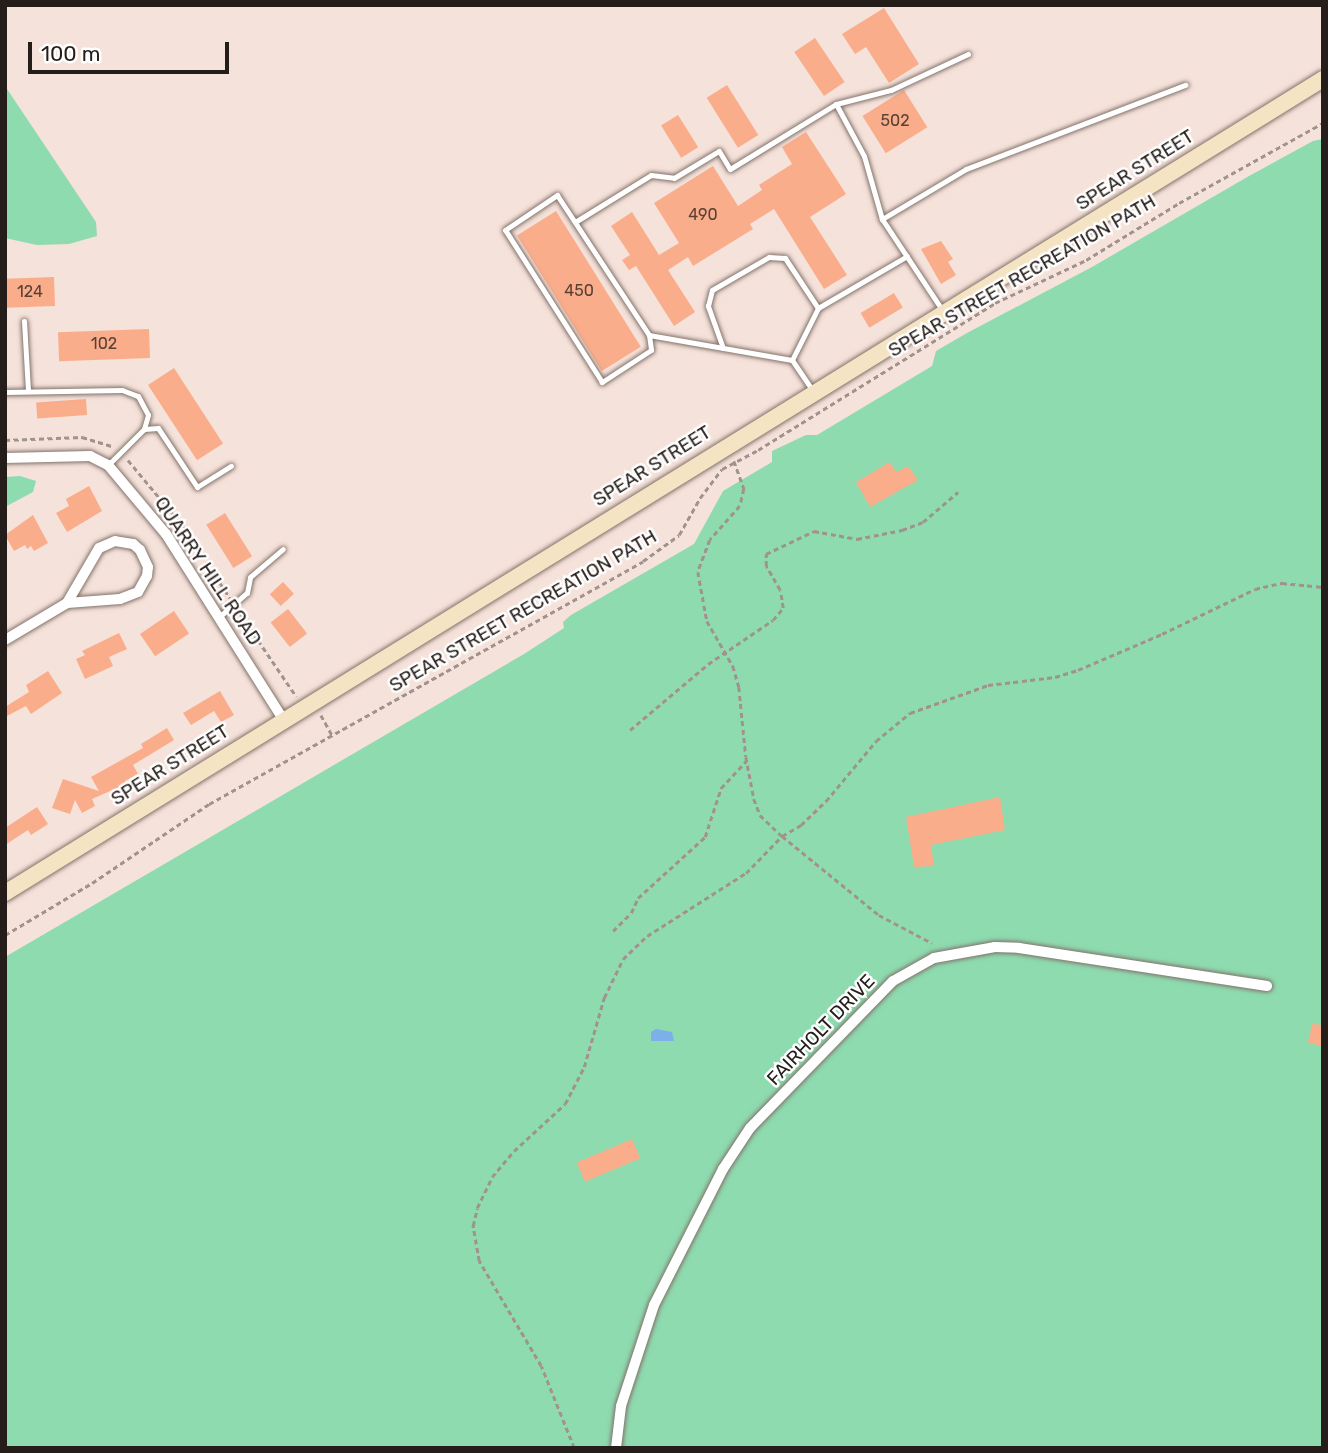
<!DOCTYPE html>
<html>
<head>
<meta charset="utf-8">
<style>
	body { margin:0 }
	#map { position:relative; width:1328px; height:1453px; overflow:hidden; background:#f5e2da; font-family:Rubik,sans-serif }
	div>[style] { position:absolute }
	.green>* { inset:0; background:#8edbb0 }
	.water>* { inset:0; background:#7db0eb }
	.building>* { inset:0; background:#faad8b; transform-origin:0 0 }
	.path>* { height:2.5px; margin-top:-1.25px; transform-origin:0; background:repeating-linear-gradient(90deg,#a0928c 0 5px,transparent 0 8.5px) }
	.roads { filter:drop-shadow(0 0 2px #83736b) drop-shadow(0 0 2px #83736b) }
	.service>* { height:5px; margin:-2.5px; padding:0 2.5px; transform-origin:2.5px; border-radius:2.5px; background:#fff }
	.minor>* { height:10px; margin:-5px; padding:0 5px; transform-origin:5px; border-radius:5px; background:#fff }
	.secondary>* { height:16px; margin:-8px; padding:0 8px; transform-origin:8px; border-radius:8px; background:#f5e4c3 }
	span { translate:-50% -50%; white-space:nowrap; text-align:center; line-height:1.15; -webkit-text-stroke:5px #fff; paint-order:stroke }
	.number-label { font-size:16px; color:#5a4136 }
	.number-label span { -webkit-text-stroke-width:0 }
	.street-label { font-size:19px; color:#241d1a }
	.frame { position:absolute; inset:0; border:7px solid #241d1a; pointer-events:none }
	.scale { position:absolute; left:28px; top:42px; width:201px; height:32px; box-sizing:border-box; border:4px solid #241d1a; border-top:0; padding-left:9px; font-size:21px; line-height:24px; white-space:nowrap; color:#241d1a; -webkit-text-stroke:5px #fff; paint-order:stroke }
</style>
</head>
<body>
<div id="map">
	<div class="green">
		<i style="clip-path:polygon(5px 86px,96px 222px,97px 236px,69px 244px,37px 245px,5px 238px)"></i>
		<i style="clip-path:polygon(1323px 139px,1323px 1448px,5px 1448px,5px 957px,524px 654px,564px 628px,563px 622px,571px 615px,694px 544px,723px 491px,772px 462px,772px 451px,806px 435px,817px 435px,932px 366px,936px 351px,967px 333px,1092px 267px,1249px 176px,1313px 141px)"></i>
		<i style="clip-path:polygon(20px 476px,36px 481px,33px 492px,5px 507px,5px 477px)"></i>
	</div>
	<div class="water">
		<i style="clip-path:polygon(656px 1029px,672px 1032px,674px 1041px,651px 1041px,651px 1032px)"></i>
	</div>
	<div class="building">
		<i style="clip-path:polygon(884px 8px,919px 64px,889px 83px,866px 47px,855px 54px,842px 34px)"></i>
		<i style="left:815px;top:38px;width:53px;height:25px;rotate:56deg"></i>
		<i style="left:727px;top:85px;width:59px;height:24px;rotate:58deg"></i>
		<i style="left:904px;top:90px;width:44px;height:49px;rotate:58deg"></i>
		<i style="left:678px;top:115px;width:38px;height:20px;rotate:58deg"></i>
		<i style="clip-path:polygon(806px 132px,846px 194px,810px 217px,847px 275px,824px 289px,774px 209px,750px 224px,753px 229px,693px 266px,688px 257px,668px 270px,695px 312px,674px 326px,636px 266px,629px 270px,622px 260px,630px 255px,611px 226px,632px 212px,659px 255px,679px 243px,654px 203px,713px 166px,738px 206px,762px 190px,759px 185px,792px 164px,782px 147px)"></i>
		<i style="left:556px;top:211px;width:160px;height:46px;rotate:58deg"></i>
		<i style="clip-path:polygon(941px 241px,953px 259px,948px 262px,956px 275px,941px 284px,921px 249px)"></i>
		<i style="left:54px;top:277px;width:29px;height:49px;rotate:88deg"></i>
		<i style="left:894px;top:293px;width:17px;height:39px;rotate:59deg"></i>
		<i style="left:149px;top:329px;width:29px;height:91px;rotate:88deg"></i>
		<i style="left:174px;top:368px;width:90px;height:31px;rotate:57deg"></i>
		<i style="left:86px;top:399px;width:16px;height:50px;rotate:86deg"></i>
		<i style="clip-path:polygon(890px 462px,896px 472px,908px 466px,918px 480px,870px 507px,856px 482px)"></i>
		<i style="clip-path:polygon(89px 486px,102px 511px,67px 532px,56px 513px,69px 506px,66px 499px)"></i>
		<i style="left:225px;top:513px;width:51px;height:22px;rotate:58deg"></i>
		<i style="clip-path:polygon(33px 515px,48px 543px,34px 551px,31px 546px,27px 549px,25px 545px,14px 551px,5px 535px)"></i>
		<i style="left:283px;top:582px;width:16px;height:18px;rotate:47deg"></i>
		<i style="left:288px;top:609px;width:31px;height:22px;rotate:52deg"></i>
		<i style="left:174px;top:611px;width:27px;height:41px;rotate:56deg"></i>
		<i style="clip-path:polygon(119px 633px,127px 649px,109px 657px,113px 666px,85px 679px,76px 659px,85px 655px,82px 651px)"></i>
		<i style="clip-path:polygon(48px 671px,62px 693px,31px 714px,26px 706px,5px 717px,5px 707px,29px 692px,26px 685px)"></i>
		<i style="clip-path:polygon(220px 691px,234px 715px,221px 722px,214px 711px,191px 725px,183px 713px)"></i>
		<i style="clip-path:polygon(167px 728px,174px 740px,133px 765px,138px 774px,125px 781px,126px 784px,92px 799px,95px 806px,82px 813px,75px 800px,70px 814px,52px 808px,63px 779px,99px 791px,91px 777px,143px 748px,141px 744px)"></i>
		<i style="clip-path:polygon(1000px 797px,1005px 830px,931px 845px,934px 866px,914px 867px,906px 817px)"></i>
		<i style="clip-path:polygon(37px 807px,48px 824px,31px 835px,28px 830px,5px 845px,5px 828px)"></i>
		<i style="clip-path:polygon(1312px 1024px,1323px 1025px,1323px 1046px,1308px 1043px)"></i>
		<i style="left:632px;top:1139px;width:21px;height:60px;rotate:67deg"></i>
	</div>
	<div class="path">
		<i style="left:5px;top:440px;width:77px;rotate:-2.2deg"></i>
		<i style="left:82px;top:437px;width:31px;rotate:17deg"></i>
		<i style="left:128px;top:460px;width:86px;rotate:50.2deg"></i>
		<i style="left:183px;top:526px;width:86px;rotate:56.9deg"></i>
		<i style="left:734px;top:461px;width:30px;rotate:70deg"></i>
		<i style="left:744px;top:489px;width:17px;rotate:103deg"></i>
		<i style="left:740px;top:506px;width:45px;rotate:131.4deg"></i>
		<i style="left:710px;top:540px;width:34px;rotate:111deg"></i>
		<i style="left:698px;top:572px;width:50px;rotate:79.6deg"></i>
		<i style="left:707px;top:621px;width:52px;rotate:60deg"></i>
		<i style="left:733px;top:666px;width:22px;rotate:74deg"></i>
		<i style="left:739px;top:687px;width:70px;rotate:84.3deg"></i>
		<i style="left:746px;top:757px;width:43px;rotate:79.2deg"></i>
		<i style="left:754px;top:799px;width:17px;rotate:69deg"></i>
		<i style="left:760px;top:815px;width:30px;rotate:44deg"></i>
		<i style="left:782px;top:836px;width:22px;rotate:-30deg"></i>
		<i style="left:801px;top:825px;width:35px;rotate:-44deg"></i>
		<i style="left:826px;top:801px;width:78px;rotate:-50.2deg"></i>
		<i style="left:876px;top:741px;width:44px;rotate:-39.5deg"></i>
		<i style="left:910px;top:713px;width:83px;rotate:-19.7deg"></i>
		<i style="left:988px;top:685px;width:67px;rotate:-6.8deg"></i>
		<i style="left:1055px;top:677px;width:24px;rotate:-17deg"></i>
		<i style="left:1078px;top:670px;width:91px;rotate:-23.2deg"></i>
		<i style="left:1162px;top:634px;width:103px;rotate:-25.8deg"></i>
		<i style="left:1255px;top:589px;width:28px;rotate:-13deg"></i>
		<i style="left:1282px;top:583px;width:41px;rotate:5.6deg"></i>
		<i style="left:239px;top:612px;width:102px;rotate:55.8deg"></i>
		<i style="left:321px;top:715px;width:25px;rotate:61deg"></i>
		<i style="left:630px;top:730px;width:102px;rotate:-40.2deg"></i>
		<i style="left:708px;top:664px;width:78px;rotate:-34.1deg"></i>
		<i style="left:773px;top:620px;width:16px;rotate:-50deg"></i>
		<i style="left:783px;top:608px;width:18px;rotate:-99deg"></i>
		<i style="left:780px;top:590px;width:28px;rotate:-120deg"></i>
		<i style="left:766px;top:566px;width:12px;rotate:-90deg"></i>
		<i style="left:766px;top:554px;width:53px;rotate:-25.6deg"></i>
		<i style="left:814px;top:531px;width:44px;rotate:10.5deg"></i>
		<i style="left:857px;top:539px;width:46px;rotate:-11.3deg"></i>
		<i style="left:902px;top:530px;width:22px;rotate:-21deg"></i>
		<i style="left:923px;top:522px;width:46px;rotate:-40.6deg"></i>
		<i style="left:613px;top:931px;width:25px;rotate:-45deg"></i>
		<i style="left:631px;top:913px;width:17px;rotate:-65deg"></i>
		<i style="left:638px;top:898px;width:91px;rotate:-42.3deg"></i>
		<i style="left:705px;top:837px;width:52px;rotate:-71.9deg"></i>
		<i style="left:721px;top:788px;width:37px;rotate:-47deg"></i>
		<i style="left:5px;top:935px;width:101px;rotate:-30.9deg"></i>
		<i style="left:92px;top:883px;width:141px;rotate:-34deg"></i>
		<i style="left:209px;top:804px;width:497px;rotate:-29.2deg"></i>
		<i style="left:643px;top:561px;width:44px;rotate:-35.8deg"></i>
		<i style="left:679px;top:535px;width:43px;rotate:-60.4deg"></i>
		<i style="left:700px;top:498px;width:36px;rotate:-53deg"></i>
		<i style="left:722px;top:469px;width:41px;rotate:-27.8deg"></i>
		<i style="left:758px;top:450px;width:279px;rotate:-31.8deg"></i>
		<i style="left:995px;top:303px;width:101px;rotate:-25.3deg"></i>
		<i style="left:1086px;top:260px;width:109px;rotate:-31.5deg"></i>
		<i style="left:1179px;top:203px;width:165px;rotate:-29.1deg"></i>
		<i style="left:574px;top:1448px;width:88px;rotate:-111.9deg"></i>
		<i style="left:541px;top:1366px;width:122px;rotate:-120.6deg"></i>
		<i style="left:479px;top:1261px;width:36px;rotate:-100deg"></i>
		<i style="left:473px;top:1226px;width:18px;rotate:-77deg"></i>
		<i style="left:477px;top:1208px;width:34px;rotate:-64deg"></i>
		<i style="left:492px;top:1177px;width:34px;rotate:-50deg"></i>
		<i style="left:514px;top:1151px;width:69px;rotate:-42.7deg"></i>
		<i style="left:565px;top:1104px;width:42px;rotate:-62.8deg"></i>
		<i style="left:584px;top:1067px;width:72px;rotate:-73.8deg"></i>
		<i style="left:604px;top:998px;width:43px;rotate:-64deg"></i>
		<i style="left:623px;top:959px;width:33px;rotate:-44deg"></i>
		<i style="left:647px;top:936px;width:117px;rotate:-32.5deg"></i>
		<i style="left:746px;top:873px;width:52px;rotate:-45.8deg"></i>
		<i style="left:782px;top:836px;width:125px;rotate:39.2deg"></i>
		<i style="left:879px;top:915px;width:60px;rotate:27.8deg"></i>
	</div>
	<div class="roads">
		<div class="service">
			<i style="left:836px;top:104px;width:57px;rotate:-14.3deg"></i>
			<i style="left:891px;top:90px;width:85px;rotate:-25.1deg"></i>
			<i style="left:882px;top:219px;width:98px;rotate:-30.8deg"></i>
			<i style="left:966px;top:169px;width:235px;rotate:-21deg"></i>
			<i style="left:575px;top:222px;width:89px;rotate:-31.7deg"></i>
			<i style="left:651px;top:175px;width:23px;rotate:7deg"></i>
			<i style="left:674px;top:178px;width:52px;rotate:-31deg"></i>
			<i style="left:719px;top:151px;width:21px;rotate:59deg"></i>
			<i style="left:730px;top:169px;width:124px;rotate:-31.5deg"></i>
			<i style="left:836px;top:104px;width:59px;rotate:61.7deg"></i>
			<i style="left:864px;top:156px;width:66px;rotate:74.1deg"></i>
			<i style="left:882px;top:219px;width:110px;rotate:56.5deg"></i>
			<i style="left:24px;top:321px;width:70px;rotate:86.7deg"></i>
			<i style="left:649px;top:335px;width:15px;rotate:82deg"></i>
			<i style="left:651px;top:350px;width:59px;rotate:146.9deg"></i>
			<i style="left:602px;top:382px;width:180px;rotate:-122.5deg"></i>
			<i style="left:505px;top:230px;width:63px;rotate:-33.9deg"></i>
			<i style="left:557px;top:195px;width:168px;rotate:56.7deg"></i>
			<i style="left:649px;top:335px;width:145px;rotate:9.9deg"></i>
			<i style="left:792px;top:360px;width:37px;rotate:56deg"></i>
			<i style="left:723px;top:348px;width:45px;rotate:-109.7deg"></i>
			<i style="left:708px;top:306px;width:16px;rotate:-76deg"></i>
			<i style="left:712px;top:290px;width:66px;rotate:-30.1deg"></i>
			<i style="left:769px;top:257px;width:16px;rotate:4deg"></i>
			<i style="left:785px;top:258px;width:60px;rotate:56.6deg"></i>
			<i style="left:792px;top:360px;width:58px;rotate:-63.4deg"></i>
			<i style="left:818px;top:308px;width:103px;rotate:-30.3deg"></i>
			<i style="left:5px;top:392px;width:117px;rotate:-1deg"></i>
			<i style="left:122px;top:390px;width:17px;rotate:21deg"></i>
			<i style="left:138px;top:396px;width:21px;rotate:62deg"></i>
			<i style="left:148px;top:415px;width:15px;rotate:106deg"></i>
			<i style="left:144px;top:429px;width:51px;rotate:135deg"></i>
			<i style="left:144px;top:429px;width:14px;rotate:-4deg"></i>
			<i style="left:158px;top:428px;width:71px;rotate:56.5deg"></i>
			<i style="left:197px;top:487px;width:40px;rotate:-32deg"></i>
			<i style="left:219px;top:617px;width:37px;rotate:-41deg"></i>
			<i style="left:247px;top:593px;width:16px;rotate:-79deg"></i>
			<i style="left:250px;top:577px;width:43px;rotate:-40.3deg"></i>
		</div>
		<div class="minor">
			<i style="left:5px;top:458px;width:85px;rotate:-1.3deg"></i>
			<i style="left:90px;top:456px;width:20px;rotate:27deg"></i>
			<i style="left:108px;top:465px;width:90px;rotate:50deg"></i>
			<i style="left:166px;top:534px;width:219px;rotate:57.7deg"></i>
			<i style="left:5px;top:640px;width:72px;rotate:-30.8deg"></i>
			<i style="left:67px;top:603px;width:53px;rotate:-4.3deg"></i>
			<i style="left:120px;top:599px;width:19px;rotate:-21deg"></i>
			<i style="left:138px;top:592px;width:18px;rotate:-61deg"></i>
			<i style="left:147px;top:576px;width:9px;rotate:-84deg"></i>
			<i style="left:148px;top:567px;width:19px;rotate:-115deg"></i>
			<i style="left:140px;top:550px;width:9px;rotate:-139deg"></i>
			<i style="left:133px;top:544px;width:18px;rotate:-171deg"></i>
			<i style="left:115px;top:541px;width:17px;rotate:156deg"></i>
			<i style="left:99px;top:548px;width:64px;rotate:120.2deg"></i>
			<i style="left:616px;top:1448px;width:42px;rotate:-83.2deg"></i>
			<i style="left:621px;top:1406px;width:106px;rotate:-71.9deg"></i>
			<i style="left:654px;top:1305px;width:153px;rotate:-63.1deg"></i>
			<i style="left:723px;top:1169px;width:49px;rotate:-56.6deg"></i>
			<i style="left:750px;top:1128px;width:205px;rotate:-45.8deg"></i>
			<i style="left:893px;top:981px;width:47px;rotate:-29.3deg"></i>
			<i style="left:934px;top:958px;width:62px;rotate:-10.2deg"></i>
			<i style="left:995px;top:947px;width:24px;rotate:2deg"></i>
			<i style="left:1019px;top:948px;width:251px;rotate:8.7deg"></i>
		</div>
		<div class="secondary">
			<i style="left:5px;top:893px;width:1549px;rotate:-31.7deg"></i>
		</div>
	</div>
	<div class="number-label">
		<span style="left:895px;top:121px">502</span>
		<span style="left:703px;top:215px">490</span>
		<span style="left:579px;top:291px">450</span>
		<span style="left:30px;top:292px">124</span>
		<span style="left:104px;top:344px">102</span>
	</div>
	<div class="street-label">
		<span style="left:1135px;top:170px;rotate:-32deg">SPEAR STREET</span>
		<span style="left:1022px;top:276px;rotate:-30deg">SPEAR STREET RECREATION PATH</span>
		<span style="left:652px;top:466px;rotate:-32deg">SPEAR STREET</span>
		<span style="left:208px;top:571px;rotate:56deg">QUARRY HILL ROAD</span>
		<span style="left:523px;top:611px;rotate:-30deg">SPEAR STREET RECREATION PATH</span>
		<span style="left:170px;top:765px;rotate:-32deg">SPEAR STREET</span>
		<span style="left:821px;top:1030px;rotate:-46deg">FAIRHOLT DRIVE</span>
	</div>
	<div class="frame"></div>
	<div class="scale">100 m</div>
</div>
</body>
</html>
